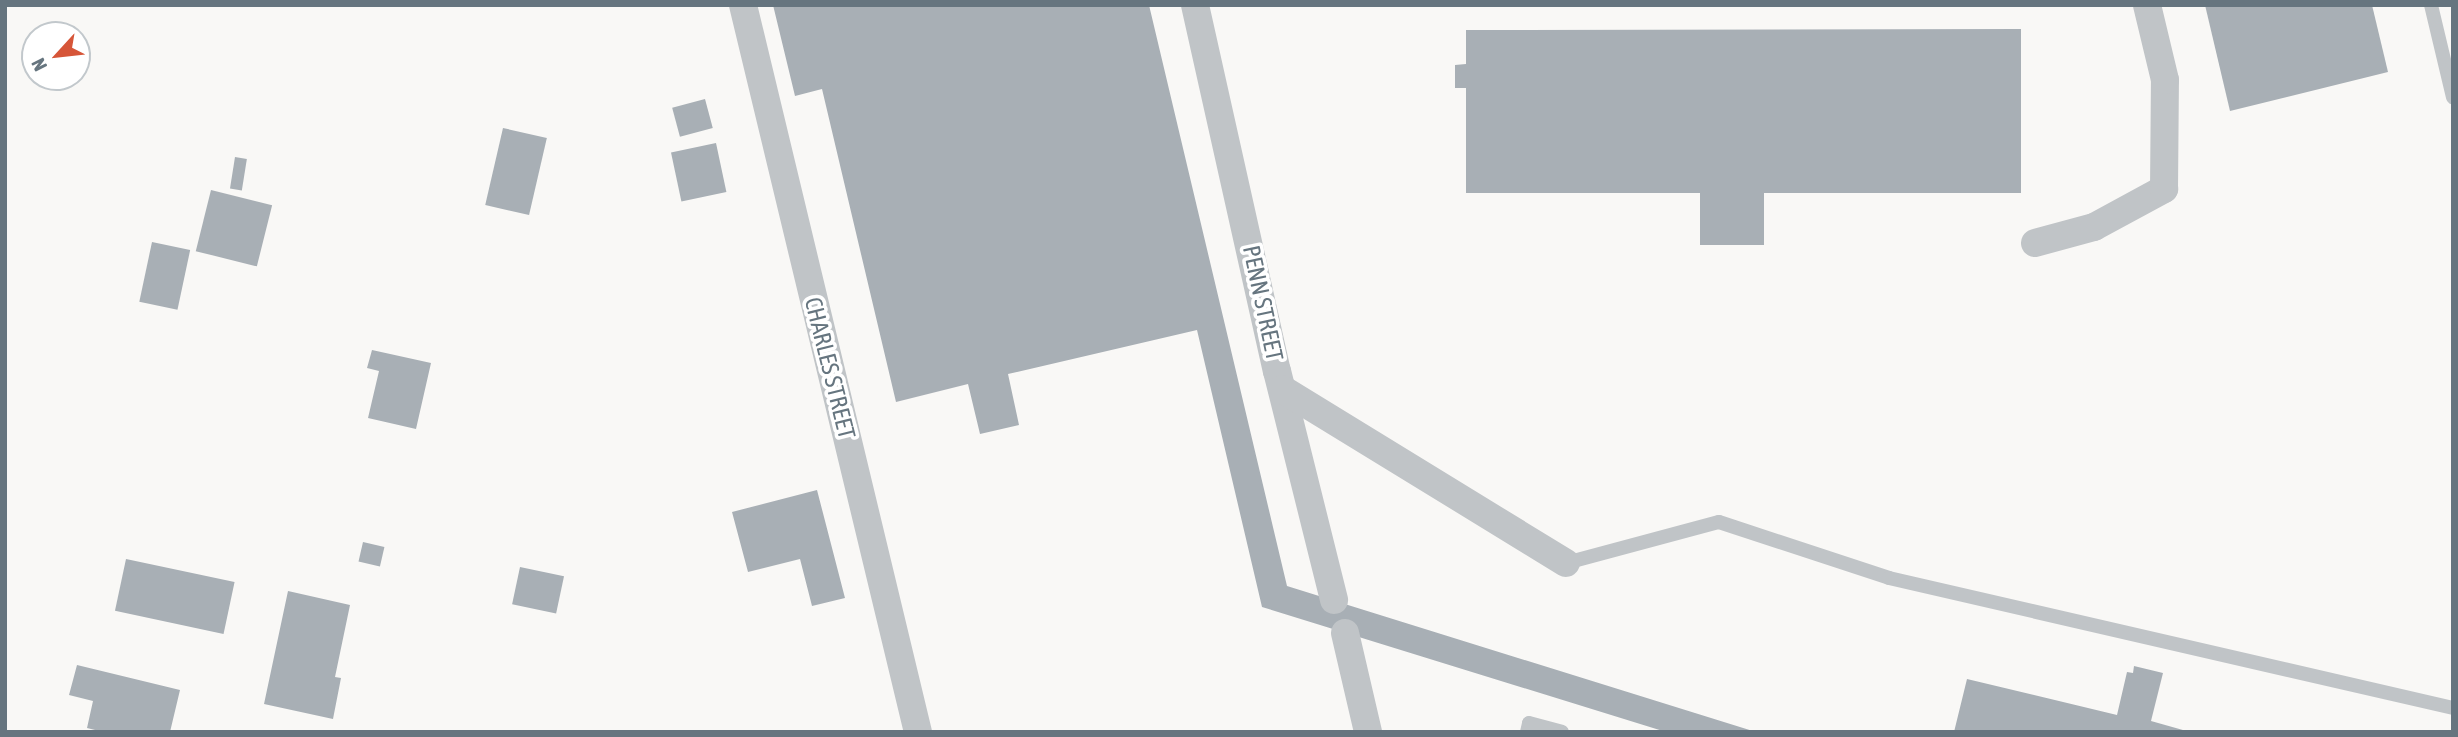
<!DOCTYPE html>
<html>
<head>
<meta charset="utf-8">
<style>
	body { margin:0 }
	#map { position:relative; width:2458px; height:737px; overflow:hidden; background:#f9f8f6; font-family:"Asap Condensed",sans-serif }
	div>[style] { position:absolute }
	.building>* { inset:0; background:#a8afb5; transform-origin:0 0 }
	.service>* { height:14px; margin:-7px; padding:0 7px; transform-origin:7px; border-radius:7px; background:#c0c4c7 }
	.minor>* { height:28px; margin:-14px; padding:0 14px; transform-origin:14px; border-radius:14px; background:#c0c4c7 }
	span { translate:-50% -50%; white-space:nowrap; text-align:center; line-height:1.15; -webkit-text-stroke:7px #fff; paint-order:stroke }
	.street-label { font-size:24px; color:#66757f }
	.frame { position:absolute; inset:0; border:7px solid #66757f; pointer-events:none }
	.north { position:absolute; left:21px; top:21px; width:70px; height:70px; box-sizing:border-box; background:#fff; border:2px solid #c2c8cc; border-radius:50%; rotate:243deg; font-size:19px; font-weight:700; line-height:28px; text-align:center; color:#66757f }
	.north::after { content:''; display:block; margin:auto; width:24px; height:32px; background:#d65538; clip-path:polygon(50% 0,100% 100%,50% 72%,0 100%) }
</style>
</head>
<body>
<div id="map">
	<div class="building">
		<i style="clip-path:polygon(773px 5px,1149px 5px,1287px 586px,1756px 732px,1666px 732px,1262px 607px,1197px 330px,1008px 374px,1019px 425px,980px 434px,968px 384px,896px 402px,822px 89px,795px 96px)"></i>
		<i style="clip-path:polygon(2205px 5px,2372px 5px,2388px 72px,2230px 111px)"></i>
		<i style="clip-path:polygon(2021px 29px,2021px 193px,1764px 193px,1764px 245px,1700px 245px,1700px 193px,1466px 193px,1466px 88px,1455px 88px,1455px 65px,1466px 64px,1466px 30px)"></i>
		<i style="left:705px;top:99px;width:30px;height:34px;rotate:75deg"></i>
		<i style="left:503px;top:128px;width:45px;height:79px;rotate:13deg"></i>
		<i style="left:716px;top:143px;width:50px;height:46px;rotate:78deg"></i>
		<i style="left:235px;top:157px;width:12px;height:32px;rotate:9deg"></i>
		<i style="left:211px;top:190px;width:63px;height:63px;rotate:14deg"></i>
		<i style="left:152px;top:242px;width:39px;height:61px;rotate:12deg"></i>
		<i style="clip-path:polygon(372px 350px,431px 363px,416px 429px,368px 418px,379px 371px,367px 368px)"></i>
		<i style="clip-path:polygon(817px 490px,845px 598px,812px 606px,800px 559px,748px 572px,732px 512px)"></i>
		<i style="left:363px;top:542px;width:22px;height:20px;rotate:13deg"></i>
		<i style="left:126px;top:559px;width:111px;height:53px;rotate:12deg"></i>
		<i style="left:520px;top:567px;width:45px;height:38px;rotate:12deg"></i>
		<i style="clip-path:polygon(288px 591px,350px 605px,335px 677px,341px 678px,333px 719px,264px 704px)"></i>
		<i style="clip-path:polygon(77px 665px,180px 690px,170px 732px,103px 732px,87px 728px,93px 701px,69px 695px)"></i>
		<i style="clip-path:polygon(2134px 666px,2163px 673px,2151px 721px,2190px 732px,1954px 732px,1967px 679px,2117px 715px,2127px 672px,2133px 673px)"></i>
	</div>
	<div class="service">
		<i style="left:2431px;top:5px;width:95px;rotate:76.6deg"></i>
		<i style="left:1566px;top:563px;width:158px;rotate:-15deg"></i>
		<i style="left:1719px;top:522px;width:179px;rotate:18.2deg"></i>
		<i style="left:1889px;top:578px;width:579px;rotate:12.98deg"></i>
		<i style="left:1527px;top:732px;width:9px;rotate:-77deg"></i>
		<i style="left:1529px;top:723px;width:34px;rotate:15deg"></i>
	</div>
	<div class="minor">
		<i style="left:743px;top:5px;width:748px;rotate:76.47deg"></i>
		<i style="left:1195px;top:5px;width:375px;rotate:77.4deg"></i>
		<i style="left:1277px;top:371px;width:236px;rotate:76deg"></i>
		<i style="left:2035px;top:243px;width:61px;rotate:-15.2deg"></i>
		<i style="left:2094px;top:227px;width:80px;rotate:-28.5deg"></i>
		<i style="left:2164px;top:189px;width:109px;rotate:-89.5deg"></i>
		<i style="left:2165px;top:80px;width:77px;rotate:-103.5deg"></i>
		<i style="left:1282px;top:389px;width:333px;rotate:31.5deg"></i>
		<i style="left:1345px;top:633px;width:102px;rotate:76.9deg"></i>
	</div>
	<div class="street-label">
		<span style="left:1263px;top:303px;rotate:78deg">PENN STREET</span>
		<span style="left:830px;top:368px;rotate:76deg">CHARLES STREET</span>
	</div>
	<div class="frame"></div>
	<div class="north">N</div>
</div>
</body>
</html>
